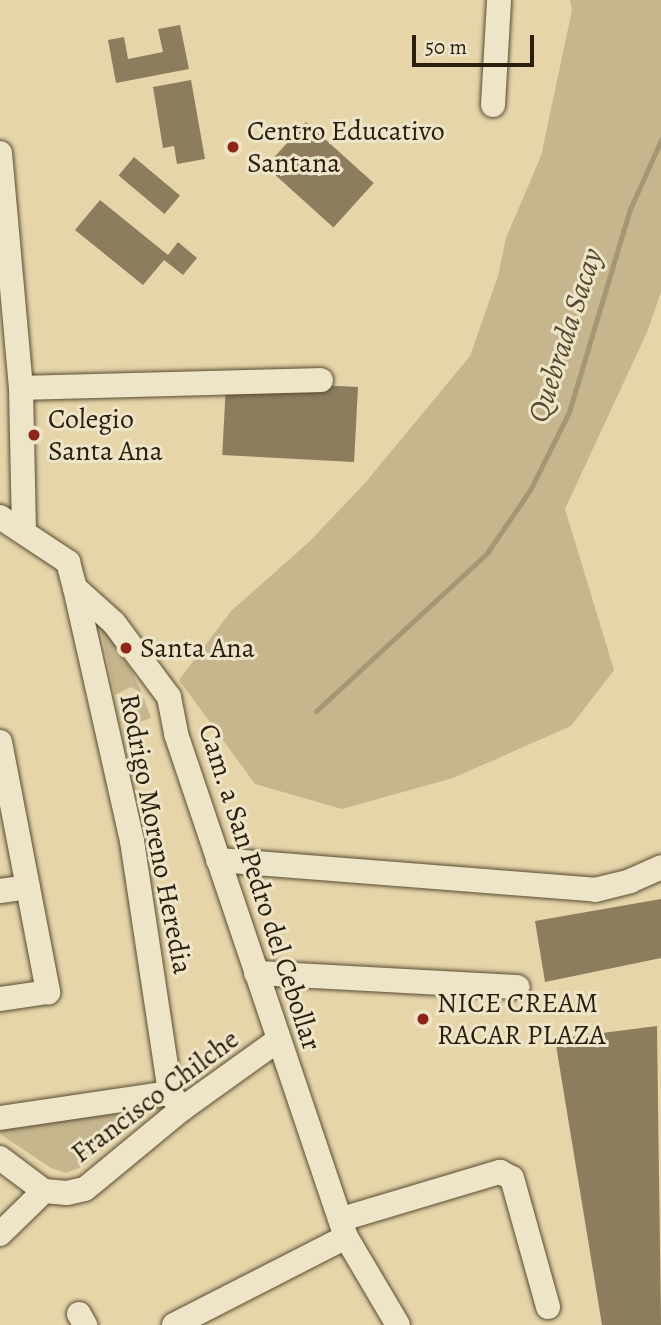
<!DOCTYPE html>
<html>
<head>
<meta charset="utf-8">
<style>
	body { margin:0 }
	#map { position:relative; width:661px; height:1325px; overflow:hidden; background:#e5d5a9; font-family:Alegreya,serif }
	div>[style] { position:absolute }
	.green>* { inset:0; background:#c5b68e }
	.stream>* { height:5px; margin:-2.5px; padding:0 2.5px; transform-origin:2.5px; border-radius:2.5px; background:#a59774 }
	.building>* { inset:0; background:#8b7d5e; transform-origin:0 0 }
	.roads { filter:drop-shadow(0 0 2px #594c33) drop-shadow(0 0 2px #594c33) }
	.minor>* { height:24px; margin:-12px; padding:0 12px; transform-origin:12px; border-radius:12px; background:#eee4c7 }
	.dots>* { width:19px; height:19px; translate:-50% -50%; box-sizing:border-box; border:4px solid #eee4c7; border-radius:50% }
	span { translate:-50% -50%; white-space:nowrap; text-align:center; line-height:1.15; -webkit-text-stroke:6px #eee4c7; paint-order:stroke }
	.poi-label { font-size:28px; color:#2a1e0c }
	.left { translate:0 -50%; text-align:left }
	.street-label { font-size:28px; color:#2a1e0c }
	.water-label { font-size:30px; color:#554830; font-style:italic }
	.scale { position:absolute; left:412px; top:35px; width:122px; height:32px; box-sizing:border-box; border:4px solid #2a1e0c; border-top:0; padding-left:9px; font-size:21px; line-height:24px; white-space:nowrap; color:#2a1e0c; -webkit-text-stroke:5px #eee4c7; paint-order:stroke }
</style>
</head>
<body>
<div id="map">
	<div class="green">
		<i style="clip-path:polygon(570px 0,661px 0,661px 292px,648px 330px,565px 509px,614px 670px,571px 726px,453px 778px,342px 809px,255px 784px,179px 680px,231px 611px,309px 542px,365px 483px,470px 356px,498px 276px,506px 238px,541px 156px,572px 10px)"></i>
		<i style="clip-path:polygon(99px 620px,131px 670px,142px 693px,131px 687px,115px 695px)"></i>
		<i style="clip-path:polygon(144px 698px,151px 718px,140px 722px,135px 711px)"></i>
		<i style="clip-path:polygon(157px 1104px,82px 1167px,66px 1173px,51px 1168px,0 1134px,0 1128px)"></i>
	</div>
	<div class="stream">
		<i style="left:316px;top:711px;width:233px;rotate:-42.7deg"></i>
		<i style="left:487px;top:553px;width:76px;rotate:-55.7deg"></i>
		<i style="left:530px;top:490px;width:87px;rotate:-63.4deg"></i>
		<i style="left:569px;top:412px;width:212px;rotate:-73.3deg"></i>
		<i style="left:630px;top:209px;width:76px;rotate:-65.8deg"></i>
	</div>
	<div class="building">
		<i style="clip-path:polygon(180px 25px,189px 69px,116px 83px,108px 40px,124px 37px,128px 59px,163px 52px,158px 29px)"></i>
		<i style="clip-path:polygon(191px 80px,205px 159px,177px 164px,174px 146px,163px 148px,153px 87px)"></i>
		<i style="left:306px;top:122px;width:91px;height:60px;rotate:42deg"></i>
		<i style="left:134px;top:157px;width:60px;height:24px;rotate:40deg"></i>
		<i style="clip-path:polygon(100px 200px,168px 255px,178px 242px,197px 258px,183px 275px,164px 260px,143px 285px,75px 230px)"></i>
		<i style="left:358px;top:387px;width:75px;height:132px;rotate:93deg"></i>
		<i style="clip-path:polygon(661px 899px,661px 958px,545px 982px,535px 921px)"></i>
		<i style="clip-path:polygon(657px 1026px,661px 1325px,602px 1325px,555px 1039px)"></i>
	</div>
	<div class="roads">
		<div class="minor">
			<i style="left:493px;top:105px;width:105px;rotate:-86.7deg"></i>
			<i style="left:0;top:153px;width:236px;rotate:84.9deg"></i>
			<i style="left:21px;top:388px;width:143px;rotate:88.8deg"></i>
			<i style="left:21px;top:388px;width:300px;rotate:-1.5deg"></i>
			<i style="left:0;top:517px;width:82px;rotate:33.5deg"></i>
			<i style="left:68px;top:562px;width:27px;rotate:75deg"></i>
			<i style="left:75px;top:588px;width:52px;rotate:41.9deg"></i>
			<i style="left:114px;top:623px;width:92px;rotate:53.4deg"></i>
			<i style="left:169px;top:697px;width:38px;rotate:79deg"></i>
			<i style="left:176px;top:734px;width:531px;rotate:71.33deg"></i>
			<i style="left:346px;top:1237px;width:102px;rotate:59.4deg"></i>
			<i style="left:75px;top:588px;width:259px;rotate:77.3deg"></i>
			<i style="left:132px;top:841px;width:255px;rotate:81.4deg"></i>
			<i style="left:170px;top:1093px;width:20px;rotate:53deg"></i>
			<i style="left:0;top:742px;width:255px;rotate:79.1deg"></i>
			<i style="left:48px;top:992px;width:49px;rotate:171.7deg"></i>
			<i style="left:218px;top:860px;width:378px;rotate:4.5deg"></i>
			<i style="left:595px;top:890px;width:36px;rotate:-14deg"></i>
			<i style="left:630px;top:881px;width:34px;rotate:-24deg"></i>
			<i style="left:0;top:891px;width:28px;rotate:-8deg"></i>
			<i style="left:256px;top:973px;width:262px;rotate:3.1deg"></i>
			<i style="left:0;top:1118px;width:172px;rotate:-8.4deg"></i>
			<i style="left:0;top:1158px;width:55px;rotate:36.9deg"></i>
			<i style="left:342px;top:1219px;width:165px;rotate:-16.6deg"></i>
			<i style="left:500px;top:1172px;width:13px;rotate:27deg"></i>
			<i style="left:512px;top:1178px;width:134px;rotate:74.4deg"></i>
			<i style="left:0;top:1234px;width:62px;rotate:-44.3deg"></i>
			<i style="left:44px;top:1191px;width:23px;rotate:5deg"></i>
			<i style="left:67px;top:1193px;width:18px;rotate:-13deg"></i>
			<i style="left:85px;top:1189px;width:126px;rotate:-39.5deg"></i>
			<i style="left:182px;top:1109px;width:118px;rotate:-35.7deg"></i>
			<i style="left:79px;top:1314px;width:13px;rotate:61deg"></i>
			<i style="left:174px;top:1325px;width:193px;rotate:-27.1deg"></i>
		</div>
	</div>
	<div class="dots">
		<i style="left:233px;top:147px;background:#8f2418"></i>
		<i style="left:34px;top:435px;background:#8f2418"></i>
		<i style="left:126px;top:648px;background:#8f2418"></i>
		<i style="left:423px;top:1019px;background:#8f2418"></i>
	</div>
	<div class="poi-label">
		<span class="left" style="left:247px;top:147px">Centro Educativo<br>Santana</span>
		<span class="left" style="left:48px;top:435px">Colegio<br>Santa Ana</span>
		<span class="left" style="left:140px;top:648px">Santa Ana</span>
		<span class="left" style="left:437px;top:1019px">NICE CREAM<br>RACAR PLAZA</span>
	</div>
	<div class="street-label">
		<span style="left:156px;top:834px;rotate:79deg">Rodrigo Moreno Heredia</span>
		<span style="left:260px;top:887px;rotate:72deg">Cam. a San Pedro del Cebollar</span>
		<span style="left:155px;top:1096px;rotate:-37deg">Francisco Chilche</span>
	</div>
	<div class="water-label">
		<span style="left:565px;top:335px;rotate:-72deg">Quebrada Sacay</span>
	</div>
	<div class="scale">50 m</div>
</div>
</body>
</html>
